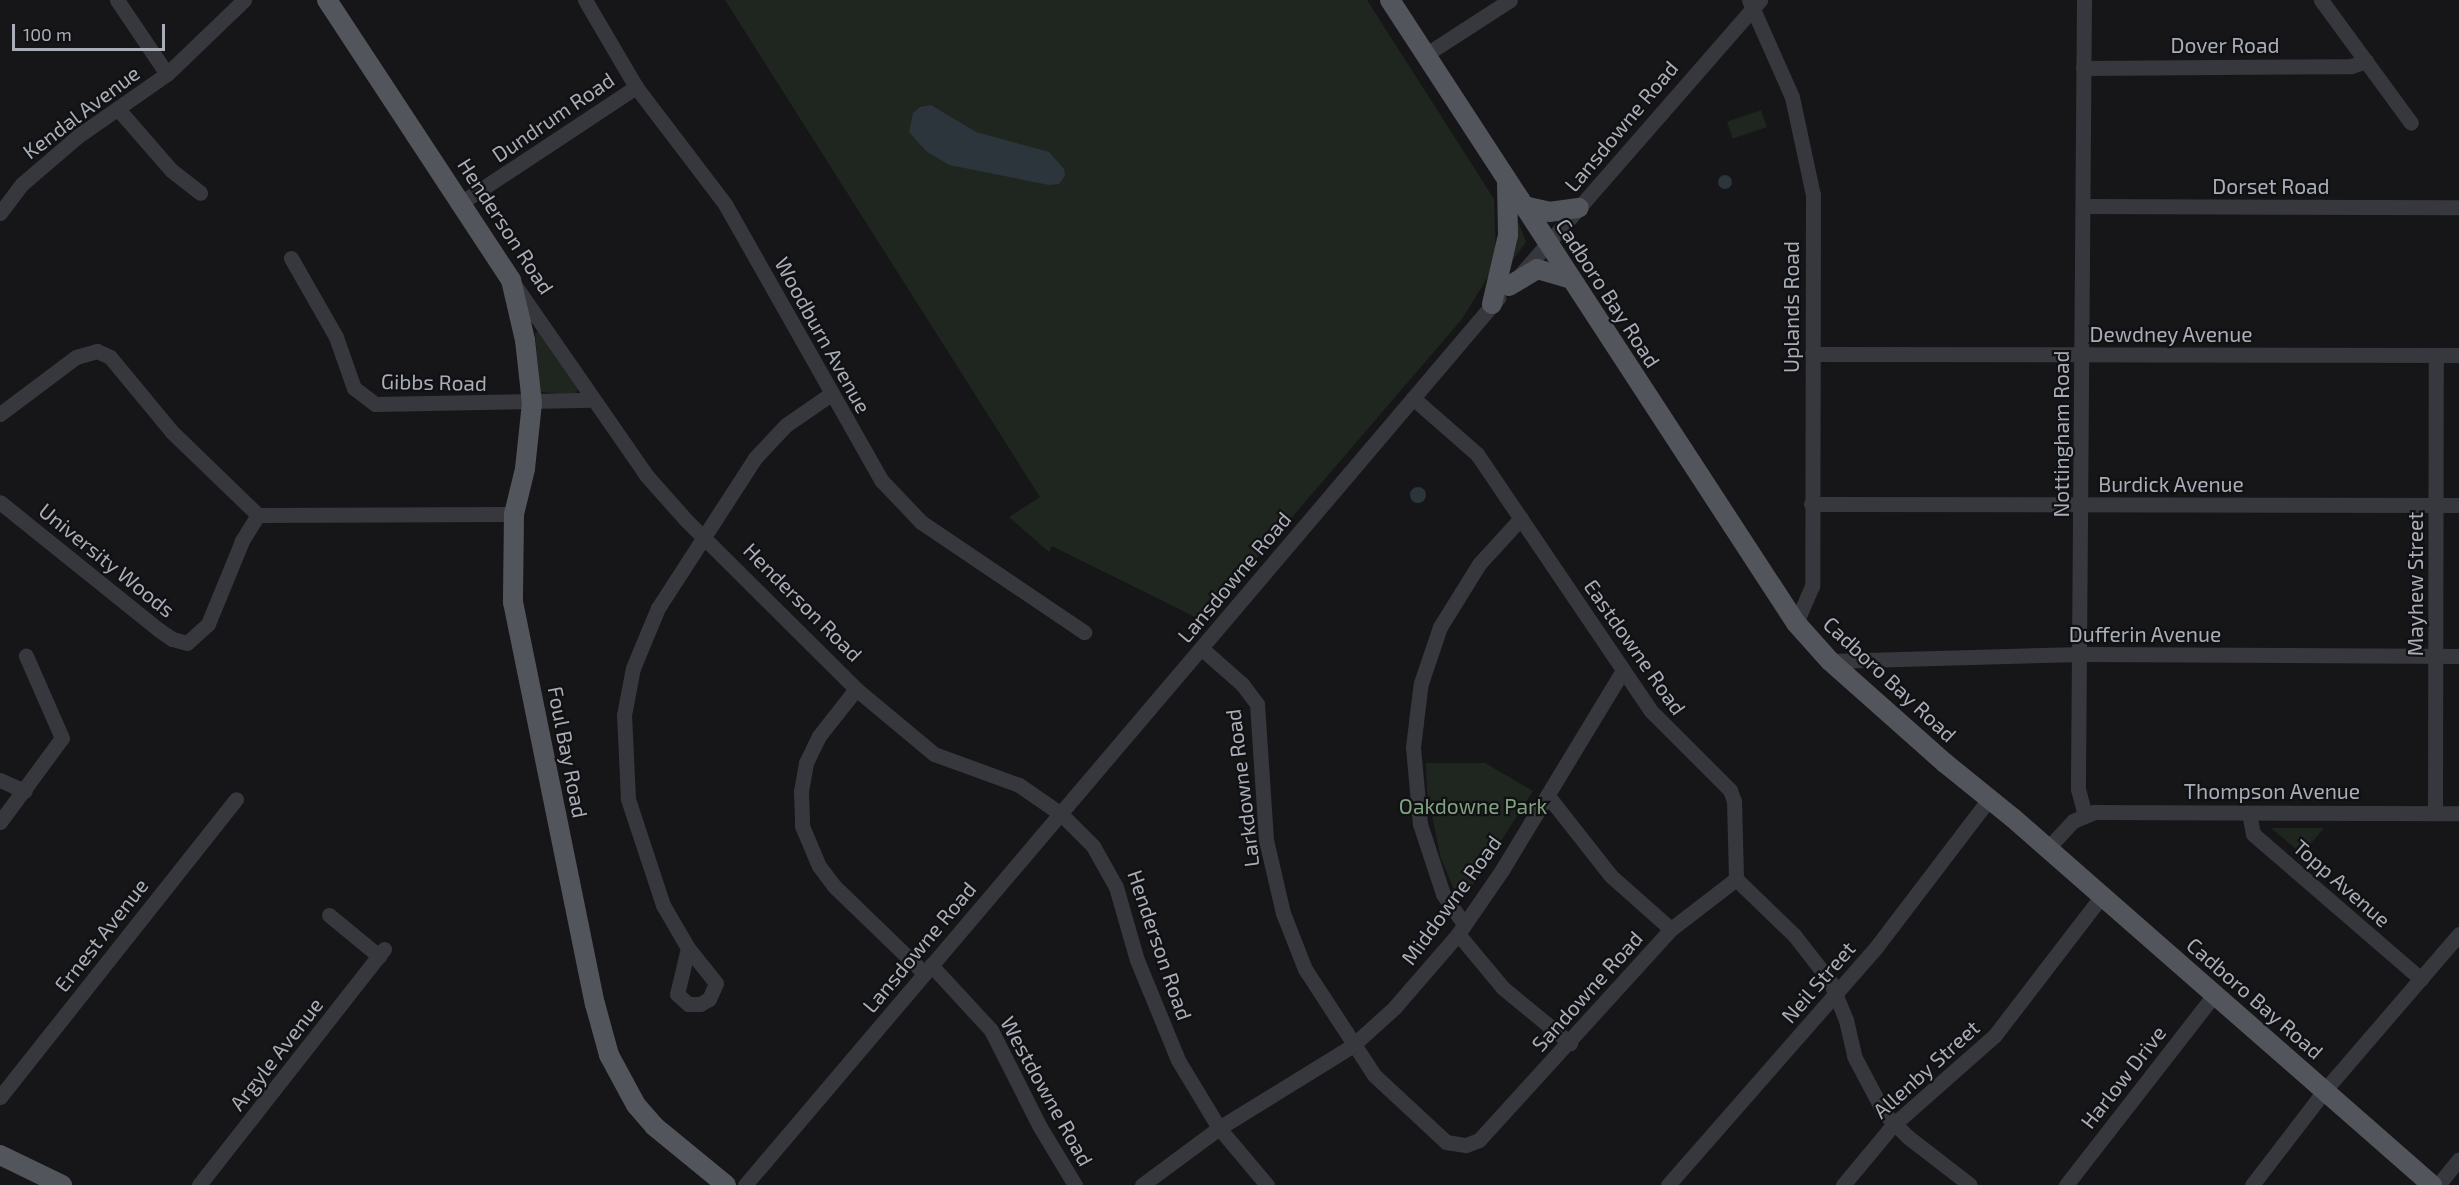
<!DOCTYPE html>
<html>
<head>
<meta charset="utf-8">
<style>
	body { margin:0 }
	#map { position:relative; width:2459px; height:1185px; overflow:hidden; background:#161618; font-family:"Exo 2",sans-serif }
	div>[style] { position:absolute }
	.green>* { inset:0; background:#1e261f; transform-origin:0 0 }
	.water>* { inset:0; background:#2c353c }
	.round { border-radius:50% }
	.minor>* { height:15px; margin:-7.5px; padding:0 7.5px; transform-origin:7.5px; border-radius:7.5px; background:#37383d }
	.major>* { height:20px; margin:-10px; padding:0 10px; transform-origin:10px; border-radius:10px; background:#53555c }
	span { translate:-50% -50%; white-space:nowrap; text-align:center; line-height:1.15; -webkit-text-stroke:4.5px #111113; paint-order:stroke }
	.street-label { font-size:21px; color:#a8adb8 }
	.park-label { font-size:21px; color:#7fa381 }
	.scale { position:absolute; left:12px; top:24px; width:153px; height:27px; box-sizing:border-box; border:3px solid #a8adb8; border-top:0; padding-left:8px; font-size:18px; line-height:21px; white-space:nowrap; color:#a8adb8; -webkit-text-stroke:4px #111113; paint-order:stroke }
</style>
</head>
<body>
<div id="map">
	<div class="green">
		<i style="clip-path:polygon(725px 0,1367px 0,1494px 199px,1496px 254px,1489px 275px,1462px 319px,1203px 621px,1052px 546px,1049px 552px,1009px 517px,1040px 497px)"></i>
		<i style="left:1761px;top:110px;width:18px;height:36px;rotate:71deg"></i>
		<i style="clip-path:polygon(1517px 219px,1526px 242px,1510px 264px)"></i>
		<i style="clip-path:polygon(539px 331px,578px 389px,575px 395px,540px 392px,535px 333px)"></i>
		<i style="clip-path:polygon(1426px 763px,1485px 763px,1533px 791px,1467px 894px,1455px 892px,1441px 859px,1427px 791px)"></i>
		<i style="clip-path:polygon(2271px 828px,2324px 828px,2302px 854px)"></i>
	</div>
	<div class="water">
		<i style="clip-path:polygon(931px 105px,976px 132px,1049px 152px,1064px 169px,1065px 176px,1059px 184px,1049px 185px,949px 165px,926px 151px,909px 132px,913px 113px,920px 107px)"></i>
		<i class="round" style="left:1718px;top:175px;width:14px;height:14px"></i>
		<i class="round" style="left:1410px;top:487px;width:16px;height:16px"></i>
	</div>
	<div class="minor">
		<i style="left:117px;top:0;width:89px;rotate:56deg"></i>
		<i style="left:585px;top:0;width:101px;rotate:59.6deg"></i>
		<i style="left:636px;top:87px;width:147px;rotate:52.7deg"></i>
		<i style="left:725px;top:204px;width:318px;rotate:60.5deg"></i>
		<i style="left:882px;top:481px;width:57px;rotate:46.4deg"></i>
		<i style="left:921px;top:522px;width:197px;rotate:34deg"></i>
		<i style="left:1749px;top:0;width:106px;rotate:66.1deg"></i>
		<i style="left:1792px;top:97px;width:100px;rotate:77.9deg"></i>
		<i style="left:1813px;top:195px;width:391px;rotate:90.1deg"></i>
		<i style="left:1812px;top:586px;width:40px;rotate:113.4deg"></i>
		<i style="left:2084px;top:0;width:789px;rotate:90.44deg"></i>
		<i style="left:2078px;top:789px;width:27px;rotate:75deg"></i>
		<i style="left:2321px;top:0;width:152px;rotate:53.8deg"></i>
		<i style="left:1425px;top:55px;width:101px;rotate:-32.9deg"></i>
		<i style="left:2083px;top:68px;width:268px;rotate:-0.4deg"></i>
		<i style="left:2351px;top:66px;width:16px;rotate:-18deg"></i>
		<i style="left:118px;top:109px;width:81px;rotate:49deg"></i>
		<i style="left:171px;top:170px;width:37px;rotate:38deg"></i>
		<i style="left:462px;top:202px;width:209px;rotate:-33.5deg"></i>
		<i style="left:2083px;top:206px;width:376px;rotate:0.2deg"></i>
		<i style="left:0;top:213px;width:36px;rotate:-53deg"></i>
		<i style="left:22px;top:184px;width:74px;rotate:-40.6deg"></i>
		<i style="left:78px;top:136px;width:108px;rotate:-34.9deg"></i>
		<i style="left:167px;top:74px;width:107px;rotate:-43.9deg"></i>
		<i style="left:291px;top:258px;width:91px;rotate:60.3deg"></i>
		<i style="left:336px;top:337px;width:54px;rotate:70.6deg"></i>
		<i style="left:354px;top:388px;width:26px;rotate:37deg"></i>
		<i style="left:375px;top:404px;width:216px;rotate:-1.1deg"></i>
		<i style="left:1521px;top:274px;width:364px;rotate:-48.9deg"></i>
		<i style="left:516px;top:287px;width:229px;rotate:55.3deg"></i>
		<i style="left:646px;top:475px;width:60px;rotate:48.4deg"></i>
		<i style="left:686px;top:520px;width:240px;rotate:44.8deg"></i>
		<i style="left:856px;top:689px;width:102px;rotate:39.8deg"></i>
		<i style="left:934px;top:754px;width:90px;rotate:20deg"></i>
		<i style="left:1019px;top:785px;width:51px;rotate:34.6deg"></i>
		<i style="left:1061px;top:814px;width:45px;rotate:45deg"></i>
		<i style="left:1093px;top:846px;width:47px;rotate:60.7deg"></i>
		<i style="left:1116px;top:887px;width:76px;rotate:74deg"></i>
		<i style="left:1137px;top:960px;width:108px;rotate:67.7deg"></i>
		<i style="left:1178px;top:1060px;width:79px;rotate:58.9deg"></i>
		<i style="left:1219px;top:1128px;width:75px;rotate:49.9deg"></i>
		<i style="left:1812px;top:354px;width:647px;rotate:0.09deg"></i>
		<i style="left:1413px;top:398px;width:85px;rotate:41.2deg"></i>
		<i style="left:1477px;top:454px;width:310px;rotate:55.9deg"></i>
		<i style="left:1651px;top:711px;width:112px;rotate:45deg"></i>
		<i style="left:1730px;top:790px;width:12px;rotate:70deg"></i>
		<i style="left:1734px;top:801px;width:78px;rotate:88.5deg"></i>
		<i style="left:1736px;top:879px;width:81px;rotate:44deg"></i>
		<i style="left:1794px;top:935px;width:58px;rotate:52deg"></i>
		<i style="left:1830px;top:981px;width:42px;rotate:67.7deg"></i>
		<i style="left:1846px;top:1020px;width:37px;rotate:77deg"></i>
		<i style="left:1854px;top:1056px;width:64px;rotate:62.2deg"></i>
		<i style="left:1884px;top:1113px;width:34px;rotate:45deg"></i>
		<i style="left:1908px;top:1137px;width:78px;rotate:37.7deg"></i>
		<i style="left:0;top:414px;width:95px;rotate:-36.9deg"></i>
		<i style="left:76px;top:357px;width:22px;rotate:-16deg"></i>
		<i style="left:97px;top:351px;width:14px;rotate:25deg"></i>
		<i style="left:110px;top:357px;width:97px;rotate:50.4deg"></i>
		<i style="left:172px;top:432px;width:120px;rotate:44deg"></i>
		<i style="left:258px;top:515px;width:31px;rotate:122deg"></i>
		<i style="left:242px;top:541px;width:90px;rotate:112.3deg"></i>
		<i style="left:208px;top:624px;width:28px;rotate:138deg"></i>
		<i style="left:187px;top:643px;width:16px;rotate:-165deg"></i>
		<i style="left:172px;top:639px;width:16px;rotate:-145deg"></i>
		<i style="left:159px;top:630px;width:204px;rotate:-141.2deg"></i>
		<i style="left:1811px;top:504px;width:648px;rotate:0.09deg"></i>
		<i style="left:258px;top:515px;width:256px;rotate:-0.2deg"></i>
		<i style="left:1201px;top:648px;width:55px;rotate:41.3deg"></i>
		<i style="left:1242px;top:684px;width:25px;rotate:53deg"></i>
		<i style="left:1257px;top:704px;width:136px;rotate:86.2deg"></i>
		<i style="left:1266px;top:840px;width:75px;rotate:76.9deg"></i>
		<i style="left:1283px;top:913px;width:60px;rotate:68.6deg"></i>
		<i style="left:1305px;top:969px;width:126px;rotate:56.9deg"></i>
		<i style="left:1374px;top:1075px;width:98px;rotate:42.9deg"></i>
		<i style="left:1446px;top:1142px;width:20px;rotate:9deg"></i>
		<i style="left:1466px;top:1145px;width:14px;rotate:-21deg"></i>
		<i style="left:1479px;top:1140px;width:285px;rotate:-47.7deg"></i>
		<i style="left:1671px;top:929px;width:82px;rotate:-37.6deg"></i>
		<i style="left:1830px;top:661px;width:252px;rotate:-1.6deg"></i>
		<i style="left:2082px;top:654px;width:377px;rotate:0.3deg"></i>
		<i style="left:856px;top:689px;width:60px;rotate:128.2deg"></i>
		<i style="left:819px;top:736px;width:30px;rotate:116deg"></i>
		<i style="left:806px;top:763px;width:28px;rotate:100deg"></i>
		<i style="left:801px;top:791px;width:35px;rotate:88deg"></i>
		<i style="left:802px;top:826px;width:43px;rotate:67deg"></i>
		<i style="left:819px;top:866px;width:25px;rotate:53deg"></i>
		<i style="left:834px;top:886px;width:125px;rotate:44deg"></i>
		<i style="left:0;top:780px;width:27px;rotate:24deg"></i>
		<i style="left:1548px;top:796px;width:102px;rotate:51.8deg"></i>
		<i style="left:1611px;top:876px;width:80px;rotate:41.5deg"></i>
		<i style="left:2249px;top:813px;width:21px;rotate:79deg"></i>
		<i style="left:2253px;top:834px;width:222px;rotate:40.8deg"></i>
		<i style="left:2435px;top:813px;width:458px;rotate:-89.9deg"></i>
		<i style="left:0;top:822px;width:104px;rotate:-53.6deg"></i>
		<i style="left:62px;top:738px;width:90px;rotate:-113.7deg"></i>
		<i style="left:2047px;top:849px;width:38px;rotate:-47deg"></i>
		<i style="left:2073px;top:821px;width:23px;rotate:-23deg"></i>
		<i style="left:2094px;top:812px;width:365px;rotate:0.2deg"></i>
		<i style="left:329px;top:915px;width:65px;rotate:39.4deg"></i>
		<i style="left:1464px;top:924px;width:37px;rotate:-125deg"></i>
		<i style="left:1443px;top:894px;width:74px;rotate:-108.2deg"></i>
		<i style="left:1420px;top:824px;width:77px;rotate:-95.2deg"></i>
		<i style="left:1413px;top:747px;width:25px;rotate:-83deg"></i>
		<i style="left:1416px;top:722px;width:39px;rotate:-83deg"></i>
		<i style="left:1421px;top:683px;width:59px;rotate:-71.3deg"></i>
		<i style="left:1440px;top:627px;width:74px;rotate:-58.2deg"></i>
		<i style="left:1479px;top:564px;width:62px;rotate:-47.6deg"></i>
		<i style="left:1458px;top:934px;width:70px;rotate:50.2deg"></i>
		<i style="left:1503px;top:988px;width:87px;rotate:39.4deg"></i>
		<i style="left:688px;top:948px;width:47px;rotate:103.4deg"></i>
		<i style="left:677px;top:994px;width:15px;rotate:42deg"></i>
		<i style="left:688px;top:1004px;width:12px"></i>
		<i style="left:700px;top:1004px;width:10px;rotate:-29deg"></i>
		<i style="left:709px;top:999px;width:17px;rotate:-66deg"></i>
		<i style="left:716px;top:983px;width:45px;rotate:-128.7deg"></i>
		<i style="left:688px;top:948px;width:50px;rotate:-120.2deg"></i>
		<i style="left:663px;top:905px;width:112px;rotate:-108.3deg"></i>
		<i style="left:628px;top:799px;width:84px;rotate:-92.7deg"></i>
		<i style="left:624px;top:715px;width:48px;rotate:-79.2deg"></i>
		<i style="left:633px;top:668px;width:65px;rotate:-67.4deg"></i>
		<i style="left:658px;top:608px;width:179px;rotate:-57.1deg"></i>
		<i style="left:755px;top:458px;width:45px;rotate:-46.8deg"></i>
		<i style="left:786px;top:425px;width:55px;rotate:-34.6deg"></i>
		<i style="left:931px;top:965px;width:88px;rotate:47.3deg"></i>
		<i style="left:991px;top:1030px;width:109px;rotate:63.2deg"></i>
		<i style="left:1040px;top:1127px;width:68px;rotate:58.9deg"></i>
		<i style="left:0;top:1097px;width:380px;rotate:-51.6deg"></i>
		<i style="left:199px;top:1185px;width:300px;rotate:-51.9deg"></i>
		<i style="left:745px;top:1185px;width:1164px;rotate:-49.67deg"></i>
		<i style="left:1142px;top:1185px;width:96px;rotate:-36.5deg"></i>
		<i style="left:1219px;top:1128px;width:156px;rotate:-31.7deg"></i>
		<i style="left:1352px;top:1046px;width:57px;rotate:-42.1deg"></i>
		<i style="left:1394px;top:1008px;width:98px;rotate:-49.1deg"></i>
		<i style="left:1458px;top:934px;width:78px;rotate:-55.5deg"></i>
		<i style="left:1502px;top:870px;width:232px;rotate:-58.8deg"></i>
		<i style="left:1668px;top:1185px;width:317px;rotate:-48.8deg"></i>
		<i style="left:1877px;top:946px;width:185px;rotate:-52.7deg"></i>
		<i style="left:1843px;top:1185px;width:78px;rotate:-50.2deg"></i>
		<i style="left:1893px;top:1125px;width:136px;rotate:-41.4deg"></i>
		<i style="left:1995px;top:1035px;width:174px;rotate:-52.5deg"></i>
		<i style="left:2066px;top:1185px;width:241px;rotate:-52.1deg"></i>
		<i style="left:2252px;top:1185px;width:118px;rotate:-52.5deg"></i>
		<i style="left:2324px;top:1091px;width:207px;rotate:-49.3deg"></i>
		<i style="left:2438px;top:1185px;width:33px;rotate:-51deg"></i>
	</div>
	<div class="major">
		<i style="left:327px;top:0;width:335px;rotate:56.7deg"></i>
		<i style="left:511px;top:280px;width:62px;rotate:76.9deg"></i>
		<i style="left:525px;top:340px;width:63px;rotate:83.7deg"></i>
		<i style="left:532px;top:403px;width:66px;rotate:96.1deg"></i>
		<i style="left:525px;top:469px;width:46px;rotate:103.7deg"></i>
		<i style="left:514px;top:514px;width:88px;rotate:90.7deg"></i>
		<i style="left:513px;top:602px;width:410px;rotate:78.5deg"></i>
		<i style="left:595px;top:1004px;width:53px;rotate:74.6deg"></i>
		<i style="left:609px;top:1055px;width:57px;rotate:61.6deg"></i>
		<i style="left:636px;top:1105px;width:28px;rotate:49deg"></i>
		<i style="left:654px;top:1126px;width:93px;rotate:39.3deg"></i>
		<i style="left:1390px;top:0;width:744px;rotate:56.91deg"></i>
		<i style="left:1796px;top:623px;width:51px;rotate:48.2deg"></i>
		<i style="left:1830px;top:661px;width:154px;rotate:41.6deg"></i>
		<i style="left:1945px;top:763px;width:87px;rotate:39deg"></i>
		<i style="left:2013px;top:818px;width:557px;rotate:41.21deg"></i>
		<i style="left:1524px;top:206px;width:26px;rotate:13deg"></i>
		<i style="left:1549px;top:212px;width:30px;rotate:-8deg"></i>
		<i style="left:1509px;top:286px;width:33px;rotate:-31deg"></i>
		<i style="left:1537px;top:269px;width:33px;rotate:16deg"></i>
		<i style="left:1492px;top:304px;width:71px;rotate:-76.9deg"></i>
		<i style="left:1508px;top:235px;width:54px;rotate:-91.1deg"></i>
		<i style="left:0;top:1155px;width:69px;rotate:25.8deg"></i>
	</div>
	<div class="street-label">
		<span style="left:2225px;top:45px">Dover Road</span>
		<span style="left:81px;top:112px;rotate:-37deg">Kendal Avenue</span>
		<span style="left:553px;top:117px;rotate:-34deg">Dundrum Road</span>
		<span style="left:1621px;top:126px;rotate:-50deg">Lansdowne Road</span>
		<span style="left:2271px;top:186px">Dorset Road</span>
		<span style="left:506px;top:226px;rotate:57deg">Henderson Road</span>
		<span style="left:1608px;top:293px;rotate:57deg">Cadboro Bay Road</span>
		<span style="left:1791px;top:307px;rotate:-90deg">Uplands Road</span>
		<span style="left:2171px;top:334px">Dewdney Avenue</span>
		<span style="left:823px;top:335px;rotate:61deg">Woodburn Avenue</span>
		<span style="left:434px;top:382px;rotate:1deg">Gibbs Road</span>
		<span style="left:2061px;top:434px;rotate:-90deg">Nottingham Road</span>
		<span style="left:2171px;top:484px">Burdick Avenue</span>
		<span style="left:107px;top:560px;rotate:39deg">University Woods</span>
		<span style="left:1234px;top:577px;rotate:-50deg">Lansdowne Road</span>
		<span style="left:2415px;top:584px;rotate:-90deg">Mayhew Street</span>
		<span style="left:803px;top:602px;rotate:45deg">Henderson Road</span>
		<span style="left:2145px;top:634px">Dufferin Avenue</span>
		<span style="left:1635px;top:647px;rotate:55deg">Eastdowne Road</span>
		<span style="left:1890px;top:679px;rotate:43deg">Cadboro Bay Road</span>
		<span style="left:568px;top:752px;rotate:79deg">Foul Bay Road</span>
		<span style="left:1242px;top:788px;rotate:-97deg">Larkdowne Road</span>
		<span style="left:2272px;top:791px">Thompson Avenue</span>
		<span style="left:2342px;top:883px;rotate:41deg">Topp Avenue</span>
		<span style="left:1451px;top:900px;rotate:-54deg">Middowne Road</span>
		<span style="left:101px;top:935px;rotate:-52deg">Ernest Avenue</span>
		<span style="left:1160px;top:945px;rotate:71deg">Henderson Road</span>
		<span style="left:919px;top:947px;rotate:-50deg">Lansdowne Road</span>
		<span style="left:1818px;top:982px;rotate:-49deg">Neil Street</span>
		<span style="left:1587px;top:991px;rotate:-48deg">Sandowne Road</span>
		<span style="left:2255px;top:998px;rotate:41deg">Cadboro Bay Road</span>
		<span style="left:276px;top:1054px;rotate:-52deg">Argyle Avenue</span>
		<span style="left:1926px;top:1069px;rotate:-42deg">Allenby Street</span>
		<span style="left:2123px;top:1077px;rotate:-52deg">Harlow Drive</span>
		<span style="left:1047px;top:1091px;rotate:61deg">Westdowne Road</span>
	</div>
	<div class="park-label">
		<span style="left:1473px;top:806px">Oakdowne Park</span>
	</div>
	<div class="scale">100 m</div>
</div>
</body>
</html>
